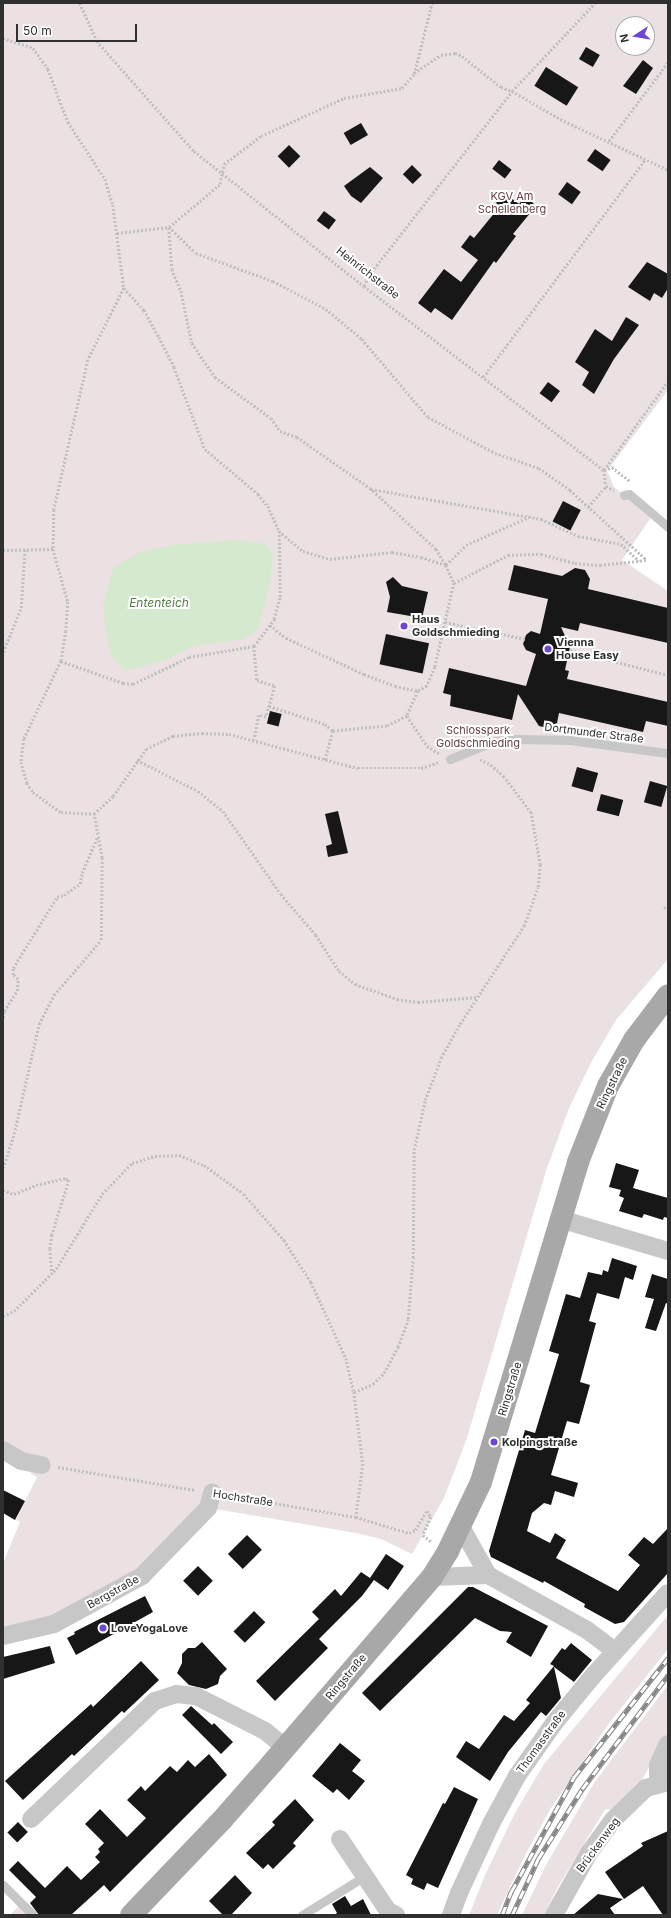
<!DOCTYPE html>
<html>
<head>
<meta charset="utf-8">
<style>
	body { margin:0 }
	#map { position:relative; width:671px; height:1918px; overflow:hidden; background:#fff; font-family:Inter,sans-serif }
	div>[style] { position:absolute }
	.green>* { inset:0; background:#ebe0e2 }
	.water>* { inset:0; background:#d5e9ce }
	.building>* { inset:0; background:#171717; transform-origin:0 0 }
	.path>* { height:2.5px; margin-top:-1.25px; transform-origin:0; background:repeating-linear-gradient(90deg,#c0c0c0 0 2px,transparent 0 4px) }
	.lane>* { height:9px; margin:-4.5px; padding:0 4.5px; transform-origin:4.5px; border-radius:4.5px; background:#c7c7c7 }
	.street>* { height:18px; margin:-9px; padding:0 9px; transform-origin:9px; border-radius:9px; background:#c7c7c7 }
	.primary>* { height:22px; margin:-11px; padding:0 11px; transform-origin:11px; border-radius:11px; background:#a8a8a8 }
	.rail>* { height:4.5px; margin-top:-2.25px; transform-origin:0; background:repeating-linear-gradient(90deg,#fff 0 9px,#858585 0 18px); box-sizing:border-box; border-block:1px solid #858585 }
	.dots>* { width:11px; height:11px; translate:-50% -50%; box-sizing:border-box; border:2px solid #fff; border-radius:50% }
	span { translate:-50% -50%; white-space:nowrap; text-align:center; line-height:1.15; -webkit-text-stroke:4px #fff; paint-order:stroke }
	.park-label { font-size:11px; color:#674246 }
	.street-label { font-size:11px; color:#303030 }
	.poi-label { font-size:11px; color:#303030; font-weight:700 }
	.left { translate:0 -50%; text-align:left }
	.water-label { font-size:12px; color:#517e41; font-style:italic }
	.frame { position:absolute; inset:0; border:4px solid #303030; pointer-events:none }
	.north { position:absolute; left:615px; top:16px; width:40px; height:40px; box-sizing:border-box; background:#fff; border:1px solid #acacac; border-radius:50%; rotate:258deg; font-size:11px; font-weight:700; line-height:16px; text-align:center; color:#303030 }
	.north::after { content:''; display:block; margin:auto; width:14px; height:18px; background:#6d46d3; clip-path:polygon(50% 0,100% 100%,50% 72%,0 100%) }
	.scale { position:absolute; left:16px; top:24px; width:121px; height:18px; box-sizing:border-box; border:2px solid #303030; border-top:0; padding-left:5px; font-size:12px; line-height:14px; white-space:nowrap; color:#303030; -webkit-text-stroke:3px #fff; paint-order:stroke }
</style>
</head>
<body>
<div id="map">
	<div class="green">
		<i style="clip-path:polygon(evenodd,3px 3px,668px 3px,668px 390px,607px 471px,614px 487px,652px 516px,622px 560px,668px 591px,668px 959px,616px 1020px,592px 1061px,569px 1108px,546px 1171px,467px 1438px,444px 1498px,412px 1554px,381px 1539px,356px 1533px,198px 1506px,137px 1570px,51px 1616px,3px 1627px,3px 1563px,20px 1522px,16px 1520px,37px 1477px,30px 1473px,38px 1468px,32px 1460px,3px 1442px,3px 3px,623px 24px,647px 24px,647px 48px,623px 48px,623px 24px)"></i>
		<i style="clip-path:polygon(668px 1615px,668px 1649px,610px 1722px,551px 1808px,525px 1855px,497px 1915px,469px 1915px,486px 1873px,515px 1813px,544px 1764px)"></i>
		<i style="clip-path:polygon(668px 1685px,668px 1735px,643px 1778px,636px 1789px,610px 1810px,606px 1809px,604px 1811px,556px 1890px,544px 1915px,522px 1915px,546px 1865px,594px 1783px)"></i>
		<i style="clip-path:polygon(19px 1906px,28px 1915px,10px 1915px)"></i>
	</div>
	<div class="water">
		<i style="clip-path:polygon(237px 540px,265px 544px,273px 555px,269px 589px,258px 628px,244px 639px,193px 646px,166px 660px,125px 671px,111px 656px,106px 633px,103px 605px,113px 568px,140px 552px,173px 545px)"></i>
	</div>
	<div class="building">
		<i style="left:586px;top:47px;width:16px;height:14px;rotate:30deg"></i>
		<i style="clip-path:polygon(643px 60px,653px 68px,636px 94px,623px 86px)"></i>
		<i style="left:546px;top:67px;width:38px;height:22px;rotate:32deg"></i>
		<i style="left:361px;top:123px;width:14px;height:20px;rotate:60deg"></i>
		<i style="left:289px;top:145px;width:16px;height:16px;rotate:45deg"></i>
		<i style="left:595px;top:149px;width:19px;height:14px;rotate:35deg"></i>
		<i style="left:499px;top:160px;width:16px;height:11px;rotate:38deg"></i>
		<i style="left:412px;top:165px;width:14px;height:13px;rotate:45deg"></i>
		<i style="clip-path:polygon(370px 167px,383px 178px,361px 203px,351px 196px,344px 186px)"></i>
		<i style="left:567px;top:182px;width:17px;height:15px;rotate:36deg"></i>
		<i style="clip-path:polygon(504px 193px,519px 204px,526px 196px,536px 206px,513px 234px,516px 236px,496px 263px,494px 261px,452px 320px,435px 308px,431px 313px,418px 303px,444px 269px,461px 282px,478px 260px,461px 247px,470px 235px,474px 238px,500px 206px,496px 203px)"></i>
		<i style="left:324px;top:211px;width:15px;height:12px;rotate:37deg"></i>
		<i style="clip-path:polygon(647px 262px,668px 274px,668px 288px,662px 298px,654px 293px,650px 301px,628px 287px)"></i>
		<i style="clip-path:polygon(626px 317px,639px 325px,614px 359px,594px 394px,582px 385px,589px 372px,575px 362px,595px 329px,612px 341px)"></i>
		<i style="left:548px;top:382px;width:15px;height:14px;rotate:37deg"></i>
		<i style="left:563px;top:501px;width:20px;height:23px;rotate:27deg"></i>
		<i style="clip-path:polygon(514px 565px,562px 576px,575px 568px,585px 570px,590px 579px,588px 589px,668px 608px,668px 643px,580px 623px,578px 631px,561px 627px,570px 647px,565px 670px,569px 671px,567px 679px,668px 702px,668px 726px,646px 721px,643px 732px,559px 713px,557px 723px,548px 728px,539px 726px,518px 694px,512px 720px,450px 706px,451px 695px,443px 693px,449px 668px,526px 686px,536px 654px,526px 650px,523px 644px,526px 635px,531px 631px,540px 634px,548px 599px,508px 590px)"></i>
		<i style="clip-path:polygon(393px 577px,402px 586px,428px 592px,422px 618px,387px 612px,390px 597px,386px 582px)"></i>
		<i style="left:386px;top:634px;width:44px;height:31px;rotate:12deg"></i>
		<i style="left:270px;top:711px;width:12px;height:13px;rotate:14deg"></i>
		<i style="left:577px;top:767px;width:22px;height:20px;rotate:16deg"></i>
		<i style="left:650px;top:781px;width:18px;height:22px;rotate:16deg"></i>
		<i style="left:601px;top:794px;width:23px;height:17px;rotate:15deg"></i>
		<i style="clip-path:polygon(338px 811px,348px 853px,328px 857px,326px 846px,332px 844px,325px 814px)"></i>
		<i style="clip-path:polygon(616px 1163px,639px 1170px,633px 1188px,668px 1198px,668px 1218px,664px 1217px,663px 1220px,644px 1214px,642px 1218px,619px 1211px,624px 1198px,619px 1196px,621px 1190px,609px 1187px)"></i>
		<i style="clip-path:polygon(612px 1258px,637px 1266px,633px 1280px,625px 1277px,619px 1299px,597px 1293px,589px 1321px,596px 1323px,580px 1382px,590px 1385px,579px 1424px,567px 1421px,551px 1475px,578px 1483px,574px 1497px,555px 1491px,551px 1505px,544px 1503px,532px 1513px,527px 1531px,550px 1543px,555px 1533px,566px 1540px,556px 1558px,618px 1591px,640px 1565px,628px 1555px,644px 1537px,653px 1544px,668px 1528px,668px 1573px,624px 1622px,615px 1624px,584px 1607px,585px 1604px,544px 1581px,543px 1583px,491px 1557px,489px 1551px,525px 1430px,535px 1433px,559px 1354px,549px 1351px,566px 1294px,580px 1298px,588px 1272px,602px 1275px,603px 1270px,608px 1272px)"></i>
		<i style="clip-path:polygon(652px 1274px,668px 1279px,668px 1304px,666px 1303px,656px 1331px,645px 1328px,654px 1299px,645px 1297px)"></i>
		<i style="clip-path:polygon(3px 1490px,25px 1501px,15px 1520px,3px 1513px)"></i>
		<i style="left:247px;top:1535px;width:21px;height:27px;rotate:45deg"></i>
		<i style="clip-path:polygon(386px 1554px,404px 1566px,388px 1590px,374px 1580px,362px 1596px,319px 1639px,328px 1648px,275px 1701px,256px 1681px,319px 1619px,312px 1612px,335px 1589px,341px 1596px,361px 1572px,370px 1578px)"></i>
		<i style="left:198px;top:1566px;width:21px;height:21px;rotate:45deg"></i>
		<i style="clip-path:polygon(468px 1587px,473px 1587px,548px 1626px,531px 1657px,506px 1642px,512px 1632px,500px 1631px,475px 1618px,380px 1711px,362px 1693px)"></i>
		<i style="clip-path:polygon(145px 1596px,153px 1612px,76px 1655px,67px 1638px,75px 1634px,74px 1632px)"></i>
		<i style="left:254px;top:1611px;width:16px;height:29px;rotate:45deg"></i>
		<i style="clip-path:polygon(202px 1642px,227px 1669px,220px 1676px,218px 1684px,206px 1689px,189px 1685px,177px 1673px,182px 1663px,182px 1654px,188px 1648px,195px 1648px)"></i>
		<i style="clip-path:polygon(571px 1643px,592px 1660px,574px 1682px,554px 1667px,561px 1698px,546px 1716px,541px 1712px,508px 1752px,490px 1781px,456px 1757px,466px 1741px,479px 1749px,504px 1715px,514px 1721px,530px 1703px,526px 1700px,554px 1666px,550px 1664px,562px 1648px,565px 1650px)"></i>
		<i style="clip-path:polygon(50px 1646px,55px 1663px,3px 1679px,3px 1657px)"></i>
		<i style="clip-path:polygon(141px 1661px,159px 1680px,124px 1713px,122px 1711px,74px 1756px,72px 1754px,23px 1800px,5px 1781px,91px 1704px,93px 1707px)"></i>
		<i style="clip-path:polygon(191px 1706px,212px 1725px,214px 1723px,233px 1742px,221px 1754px,182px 1715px)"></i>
		<i style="clip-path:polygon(340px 1743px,361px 1760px,352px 1771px,365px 1781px,349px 1800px,337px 1789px,333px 1793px,312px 1776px)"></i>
		<i style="clip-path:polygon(209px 1754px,227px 1775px,110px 1892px,104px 1885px,71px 1915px,39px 1915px,30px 1903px,36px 1897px,9px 1870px,18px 1861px,45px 1888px,67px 1866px,81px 1880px,100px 1862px,95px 1857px,100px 1852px,98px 1849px,104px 1843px,85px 1824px,100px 1809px,127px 1837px,146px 1818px,127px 1800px,141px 1786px,145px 1791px,170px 1766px,177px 1772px,188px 1760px,195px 1767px)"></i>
		<i style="clip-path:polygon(454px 1787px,478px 1799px,438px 1888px,427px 1883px,424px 1890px,411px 1884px,413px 1879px,406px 1875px,443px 1803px,445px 1804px)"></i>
		<i style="clip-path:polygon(295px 1799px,314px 1820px,293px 1843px,296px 1846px,273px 1869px,268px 1864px,263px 1869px,246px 1853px,275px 1825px,272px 1822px)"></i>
		<i style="left:18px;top:1822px;width:14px;height:15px;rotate:45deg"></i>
		<i style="clip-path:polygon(668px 1831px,668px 1915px,663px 1915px,643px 1886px,624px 1899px,605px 1872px,643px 1846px,641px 1843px)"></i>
		<i style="clip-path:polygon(235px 1875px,252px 1893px,231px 1915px,223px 1915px,209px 1901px)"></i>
		<i style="clip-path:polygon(598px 1894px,623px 1899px,610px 1908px,615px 1915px,573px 1915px)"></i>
		<i style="clip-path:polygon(345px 1896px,351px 1906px,363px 1899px,371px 1915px,334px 1915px,337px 1913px,332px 1904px)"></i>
	</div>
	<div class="path">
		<i style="left:80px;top:3px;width:42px;rotate:65.9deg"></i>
		<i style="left:97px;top:41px;width:147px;rotate:48.6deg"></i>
		<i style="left:194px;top:151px;width:217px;rotate:38.5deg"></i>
		<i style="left:364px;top:286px;width:302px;rotate:37.5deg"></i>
		<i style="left:604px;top:470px;width:16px;rotate:83deg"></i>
		<i style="left:606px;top:486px;width:9px;rotate:27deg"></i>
		<i style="left:3px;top:38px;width:32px;rotate:18deg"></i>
		<i style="left:33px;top:48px;width:26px;rotate:54deg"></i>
		<i style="left:48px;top:69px;width:57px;rotate:69.3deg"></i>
		<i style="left:68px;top:122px;width:68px;rotate:57deg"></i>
		<i style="left:105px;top:179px;width:27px;rotate:73deg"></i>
		<i style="left:113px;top:205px;width:84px;rotate:82.5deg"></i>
		<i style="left:124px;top:288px;width:80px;rotate:116.6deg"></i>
		<i style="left:88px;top:360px;width:154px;rotate:102.8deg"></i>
		<i style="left:54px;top:510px;width:39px;rotate:91deg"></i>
		<i style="left:53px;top:549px;width:55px;rotate:74.2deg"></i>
		<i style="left:68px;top:602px;width:29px;rotate:94deg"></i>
		<i style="left:66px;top:631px;width:30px;rotate:99deg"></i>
		<i style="left:61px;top:661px;width:86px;rotate:115.4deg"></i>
		<i style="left:24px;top:739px;width:23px;rotate:97deg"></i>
		<i style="left:21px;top:762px;width:22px;rotate:74deg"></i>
		<i style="left:27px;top:783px;width:11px;rotate:56deg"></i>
		<i style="left:33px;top:792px;width:34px;rotate:36deg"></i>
		<i style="left:61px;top:812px;width:33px;rotate:3deg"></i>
		<i style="left:94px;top:814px;width:26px;rotate:-43deg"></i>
		<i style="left:113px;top:796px;width:57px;rotate:-54.9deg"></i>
		<i style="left:146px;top:749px;width:30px;rotate:-26deg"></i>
		<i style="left:173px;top:736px;width:29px;rotate:-6deg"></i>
		<i style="left:202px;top:733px;width:27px;rotate:2deg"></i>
		<i style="left:229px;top:734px;width:133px;rotate:14.8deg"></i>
		<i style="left:358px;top:768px;width:63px"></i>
		<i style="left:421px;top:768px;width:19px;rotate:-18deg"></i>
		<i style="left:414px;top:73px;width:32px;rotate:-34deg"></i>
		<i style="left:441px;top:55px;width:14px;rotate:-8deg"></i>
		<i style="left:455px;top:53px;width:8px;rotate:23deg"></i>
		<i style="left:462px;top:56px;width:50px;rotate:38.5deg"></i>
		<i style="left:501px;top:87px;width:12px;rotate:20deg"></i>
		<i style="left:512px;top:91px;width:121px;rotate:-46.7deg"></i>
		<i style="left:609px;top:141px;width:99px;rotate:-53.2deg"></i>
		<i style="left:169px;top:227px;width:37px;rotate:44deg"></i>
		<i style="left:196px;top:253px;width:82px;rotate:20deg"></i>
		<i style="left:273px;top:281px;width:60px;rotate:27.8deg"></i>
		<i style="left:326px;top:309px;width:47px;rotate:39.8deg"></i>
		<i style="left:362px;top:339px;width:102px;rotate:49.8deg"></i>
		<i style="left:428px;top:417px;width:76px;rotate:28.2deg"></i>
		<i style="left:495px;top:453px;width:46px;rotate:18.8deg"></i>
		<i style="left:539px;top:468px;width:38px;rotate:35deg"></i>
		<i style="left:570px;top:490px;width:104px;rotate:42.3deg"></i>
		<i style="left:169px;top:228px;width:41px;rotate:85.8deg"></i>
		<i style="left:172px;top:269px;width:24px;rotate:68deg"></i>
		<i style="left:181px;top:291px;width:53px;rotate:78.1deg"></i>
		<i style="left:192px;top:343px;width:41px;rotate:55.9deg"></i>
		<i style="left:215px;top:377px;width:69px;rotate:36.2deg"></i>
		<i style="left:271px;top:418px;width:16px;rotate:55deg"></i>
		<i style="left:280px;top:431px;width:18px;rotate:19deg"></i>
		<i style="left:297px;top:437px;width:89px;rotate:34.9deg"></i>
		<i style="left:370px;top:488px;width:90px;rotate:42.7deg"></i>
		<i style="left:436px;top:549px;width:19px;rotate:58deg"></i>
		<i style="left:446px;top:565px;width:28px;rotate:-45deg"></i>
		<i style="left:466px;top:545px;width:69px;rotate:-24deg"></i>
		<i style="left:117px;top:233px;width:52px;rotate:-6.6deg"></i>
		<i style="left:169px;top:227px;width:67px;rotate:-40.1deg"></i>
		<i style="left:220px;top:184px;width:20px;rotate:-79deg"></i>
		<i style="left:224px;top:164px;width:46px;rotate:-37.1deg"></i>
		<i style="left:261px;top:136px;width:91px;rotate:-24.6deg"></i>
		<i style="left:344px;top:98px;width:59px;rotate:-9.8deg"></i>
		<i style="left:402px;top:88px;width:18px;rotate:-49deg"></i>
		<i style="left:414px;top:74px;width:73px;rotate:-75.8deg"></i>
		<i style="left:364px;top:286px;width:12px;rotate:-66deg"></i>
		<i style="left:369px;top:275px;width:233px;rotate:-52.1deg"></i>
		<i style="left:512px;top:91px;width:60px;rotate:30deg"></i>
		<i style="left:564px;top:121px;width:115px;rotate:25.2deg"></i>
		<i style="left:124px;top:288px;width:30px;rotate:48deg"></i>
		<i style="left:144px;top:310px;width:31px;rotate:61deg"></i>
		<i style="left:159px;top:337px;width:34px;rotate:63deg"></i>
		<i style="left:174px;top:367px;width:88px;rotate:69.3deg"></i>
		<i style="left:205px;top:449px;width:70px;rotate:40.3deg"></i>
		<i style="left:258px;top:494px;width:16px;rotate:50deg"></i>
		<i style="left:268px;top:506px;width:27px;rotate:66deg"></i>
		<i style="left:279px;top:531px;width:31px;rotate:40deg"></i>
		<i style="left:303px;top:551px;width:28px;rotate:17deg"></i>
		<i style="left:330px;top:559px;width:62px;rotate:-6.4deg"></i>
		<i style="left:392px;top:552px;width:29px;rotate:10deg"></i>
		<i style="left:421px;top:557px;width:26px;rotate:18deg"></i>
		<i style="left:446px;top:565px;width:20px;rotate:66deg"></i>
		<i style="left:454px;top:583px;width:86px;rotate:102.7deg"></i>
		<i style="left:435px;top:667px;width:21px;rotate:113deg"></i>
		<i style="left:427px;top:686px;width:10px;rotate:151deg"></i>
		<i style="left:418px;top:691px;width:27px;rotate:114deg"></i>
		<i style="left:407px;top:716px;width:22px;rotate:153deg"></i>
		<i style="left:387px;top:726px;width:54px;rotate:174.7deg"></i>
		<i style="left:333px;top:731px;width:31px;rotate:105deg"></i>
		<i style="left:483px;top:377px;width:271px;rotate:-53.3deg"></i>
		<i style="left:604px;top:470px;width:110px;rotate:-54.3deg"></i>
		<i style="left:604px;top:470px;width:9px;rotate:-21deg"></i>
		<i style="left:612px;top:467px;width:23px;rotate:38deg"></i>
		<i style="left:371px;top:489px;width:173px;rotate:10deg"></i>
		<i style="left:541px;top:519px;width:41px;rotate:24.7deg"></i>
		<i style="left:578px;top:536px;width:44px;rotate:10.5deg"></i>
		<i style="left:621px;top:544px;width:25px;rotate:43deg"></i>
		<i style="left:588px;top:507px;width:28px;rotate:-49deg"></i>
		<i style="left:3px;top:550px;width:50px;rotate:-1.1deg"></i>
		<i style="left:454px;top:583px;width:61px;rotate:-27.4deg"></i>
		<i style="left:508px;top:555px;width:33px;rotate:-2deg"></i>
		<i style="left:541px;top:554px;width:35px;rotate:15deg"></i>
		<i style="left:575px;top:563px;width:25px;rotate:5deg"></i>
		<i style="left:600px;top:565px;width:47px;rotate:-6.1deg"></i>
		<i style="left:445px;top:622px;width:82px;rotate:12deg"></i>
		<i style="left:270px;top:625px;width:21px;rotate:39deg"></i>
		<i style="left:286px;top:638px;width:86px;rotate:24.8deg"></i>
		<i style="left:364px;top:674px;width:33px;rotate:21deg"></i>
		<i style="left:395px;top:686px;width:24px;rotate:12deg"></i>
		<i style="left:254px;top:646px;width:34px;rotate:85deg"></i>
		<i style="left:257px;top:680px;width:19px;rotate:18deg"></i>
		<i style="left:275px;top:686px;width:32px;rotate:106deg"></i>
		<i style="left:266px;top:717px;width:7px;rotate:-164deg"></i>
		<i style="left:259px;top:715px;width:25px;rotate:101deg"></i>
		<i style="left:570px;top:650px;width:101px;rotate:14.3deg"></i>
		<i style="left:3px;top:652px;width:48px;rotate:-67.8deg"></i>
		<i style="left:21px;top:608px;width:60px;rotate:-86.2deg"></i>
		<i style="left:61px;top:661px;width:66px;rotate:19.5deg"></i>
		<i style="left:123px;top:683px;width:10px;rotate:6deg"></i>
		<i style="left:133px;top:684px;width:62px;rotate:-25.7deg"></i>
		<i style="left:189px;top:657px;width:66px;rotate:-9.6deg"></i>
		<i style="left:254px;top:646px;width:34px;rotate:-53deg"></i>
		<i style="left:274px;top:619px;width:23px;rotate:-75deg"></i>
		<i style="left:280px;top:597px;width:66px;rotate:-90.9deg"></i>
		<i style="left:269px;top:706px;width:59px;rotate:17.8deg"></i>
		<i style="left:325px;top:724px;width:11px;rotate:41deg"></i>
		<i style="left:407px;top:716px;width:36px;rotate:56deg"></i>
		<i style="left:427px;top:746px;width:15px;rotate:32deg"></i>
		<i style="left:137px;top:760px;width:68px;rotate:26.9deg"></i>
		<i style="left:198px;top:791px;width:32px;rotate:39deg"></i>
		<i style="left:223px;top:811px;width:101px;rotate:55.1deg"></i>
		<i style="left:281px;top:894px;width:54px;rotate:49.5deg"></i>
		<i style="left:316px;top:935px;width:43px;rotate:57.4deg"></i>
		<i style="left:339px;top:971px;width:21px;rotate:39deg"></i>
		<i style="left:355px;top:984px;width:45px;rotate:19.7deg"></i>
		<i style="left:397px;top:999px;width:21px;rotate:8deg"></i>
		<i style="left:418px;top:1002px;width:60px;rotate:-4.8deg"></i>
		<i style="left:664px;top:907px;width:4px;rotate:27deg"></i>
		<i style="left:3px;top:1018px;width:7px;rotate:-82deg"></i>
		<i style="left:4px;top:1011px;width:24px;rotate:-57deg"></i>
		<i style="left:17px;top:991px;width:12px;rotate:-85deg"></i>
		<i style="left:18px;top:979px;width:6px;rotate:-141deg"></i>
		<i style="left:13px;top:975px;width:7px;rotate:-90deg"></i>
		<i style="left:13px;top:968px;width:84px;rotate:-58.2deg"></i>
		<i style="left:57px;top:897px;width:7px;rotate:-16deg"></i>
		<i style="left:64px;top:895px;width:19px;rotate:-35deg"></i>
		<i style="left:80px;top:884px;width:11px;rotate:-80deg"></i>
		<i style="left:82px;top:873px;width:38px;rotate:-67deg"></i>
		<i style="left:3px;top:1168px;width:36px;rotate:-72deg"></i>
		<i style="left:14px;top:1134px;width:113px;rotate:-77.2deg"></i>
		<i style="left:39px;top:1024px;width:33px;rotate:-63deg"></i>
		<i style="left:54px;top:995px;width:72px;rotate:-49.5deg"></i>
		<i style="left:101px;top:940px;width:82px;rotate:-89.3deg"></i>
		<i style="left:102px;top:858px;width:45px;rotate:-100.3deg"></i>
		<i style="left:3px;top:1190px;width:12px;rotate:20deg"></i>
		<i style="left:14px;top:1194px;width:24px;rotate:-22deg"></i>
		<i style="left:36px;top:1185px;width:31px;rotate:-13deg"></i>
		<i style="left:66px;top:1178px;width:4px;rotate:34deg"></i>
		<i style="left:69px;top:1180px;width:58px;rotate:107.2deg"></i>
		<i style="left:52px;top:1235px;width:14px;rotate:98deg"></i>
		<i style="left:50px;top:1249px;width:23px;rotate:85deg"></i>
		<i style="left:3px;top:1316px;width:12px;rotate:-24deg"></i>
		<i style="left:14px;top:1311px;width:59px;rotate:-45deg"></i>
		<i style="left:56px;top:1269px;width:88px;rotate:-58.5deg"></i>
		<i style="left:102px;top:1194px;width:43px;rotate:-45.9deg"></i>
		<i style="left:132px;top:1163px;width:24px;rotate:-17deg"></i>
		<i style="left:155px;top:1156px;width:24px;rotate:-2deg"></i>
		<i style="left:179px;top:1155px;width:27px;rotate:22deg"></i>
		<i style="left:204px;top:1165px;width:49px;rotate:35.9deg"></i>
		<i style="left:244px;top:1194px;width:61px;rotate:49deg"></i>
		<i style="left:284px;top:1240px;width:50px;rotate:57.3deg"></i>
		<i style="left:311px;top:1282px;width:84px;rotate:65.3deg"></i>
		<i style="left:346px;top:1358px;width:35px;rotate:77deg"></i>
		<i style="left:354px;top:1392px;width:73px;rotate:82.9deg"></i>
		<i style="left:363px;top:1464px;width:53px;rotate:97.5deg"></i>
		<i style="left:354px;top:1392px;width:21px;rotate:-23deg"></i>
		<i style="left:373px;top:1384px;width:16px;rotate:-45deg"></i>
		<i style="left:384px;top:1373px;width:30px;rotate:-62deg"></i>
		<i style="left:398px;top:1347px;width:30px;rotate:-70deg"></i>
		<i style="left:408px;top:1319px;width:61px;rotate:-85.3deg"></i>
		<i style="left:413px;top:1258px;width:108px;rotate:-89.5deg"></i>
		<i style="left:414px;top:1150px;width:51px;rotate:-77.6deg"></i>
		<i style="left:425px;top:1100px;width:45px;rotate:-69.1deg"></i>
		<i style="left:441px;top:1058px;width:39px;rotate:-61deg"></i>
		<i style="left:460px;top:1024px;width:117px;rotate:-56.9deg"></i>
		<i style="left:524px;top:926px;width:41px;rotate:-70.3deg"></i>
		<i style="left:538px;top:887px;width:22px;rotate:-85deg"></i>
		<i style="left:540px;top:865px;width:53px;rotate:-99.8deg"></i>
		<i style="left:531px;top:813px;width:45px;rotate:-126.9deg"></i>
		<i style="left:504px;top:777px;width:20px;rotate:-139deg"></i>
		<i style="left:489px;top:764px;width:10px;rotate:-156deg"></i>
		<i style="left:58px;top:1467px;width:139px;rotate:9.5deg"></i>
		<i style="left:228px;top:1495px;width:130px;rotate:9.8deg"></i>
		<i style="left:356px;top:1517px;width:55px;rotate:16.8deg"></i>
		<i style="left:409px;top:1533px;width:7px;rotate:-27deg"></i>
		<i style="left:415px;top:1530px;width:22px;rotate:-58deg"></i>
		<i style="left:427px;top:1511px;width:7px;rotate:56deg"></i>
		<i style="left:431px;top:1517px;width:20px;rotate:114deg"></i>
		<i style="left:423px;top:1535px;width:11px;rotate:38deg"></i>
	</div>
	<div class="lane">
		<i style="left:624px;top:495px;width:5px;rotate:-11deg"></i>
		<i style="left:629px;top:494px;width:51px;rotate:40.2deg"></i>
		<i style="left:450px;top:759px;width:48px;rotate:-21.8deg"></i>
		<i style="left:495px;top:741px;width:22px;rotate:-5deg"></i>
		<i style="left:517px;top:739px;width:53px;rotate:1.1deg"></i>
		<i style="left:570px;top:740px;width:99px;rotate:7.6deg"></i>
		<i style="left:3px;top:1885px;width:42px;rotate:45deg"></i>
		<i style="left:302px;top:1915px;width:74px;rotate:-31.8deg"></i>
	</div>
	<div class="street">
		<i style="left:560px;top:1219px;width:113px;rotate:16.5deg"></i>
		<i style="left:3px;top:1450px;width:21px;rotate:31deg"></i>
		<i style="left:21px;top:1461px;width:21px;rotate:11deg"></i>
		<i style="left:461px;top:1527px;width:55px;rotate:60.6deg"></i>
		<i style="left:432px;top:1577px;width:56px;rotate:-2deg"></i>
		<i style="left:488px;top:1575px;width:113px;rotate:29.1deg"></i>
		<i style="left:587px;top:1630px;width:35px;rotate:37deg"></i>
		<i style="left:3px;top:1636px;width:52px;rotate:-13.2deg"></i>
		<i style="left:54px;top:1624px;width:100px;rotate:-28.6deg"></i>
		<i style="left:142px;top:1576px;width:95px;rotate:-45.9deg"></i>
		<i style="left:208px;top:1508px;width:16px;rotate:-75deg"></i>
		<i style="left:658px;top:1784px;width:19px;rotate:-90deg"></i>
		<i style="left:658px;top:1765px;width:23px;rotate:-65deg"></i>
		<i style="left:31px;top:1819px;width:171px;rotate:-43.6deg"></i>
		<i style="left:155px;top:1701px;width:22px;rotate:-18deg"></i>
		<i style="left:176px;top:1694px;width:20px;rotate:6deg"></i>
		<i style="left:196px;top:1696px;width:77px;rotate:26.9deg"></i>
		<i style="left:265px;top:1731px;width:27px;rotate:39deg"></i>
		<i style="left:340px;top:1839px;width:87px;rotate:56.3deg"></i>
		<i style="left:388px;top:1911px;width:9px;rotate:27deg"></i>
		<i style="left:451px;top:1915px;width:23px;rotate:-70deg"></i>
		<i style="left:459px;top:1893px;width:76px;rotate:-65.1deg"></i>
		<i style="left:491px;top:1824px;width:55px;rotate:-61.6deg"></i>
		<i style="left:517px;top:1776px;width:66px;rotate:-54.9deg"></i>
		<i style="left:555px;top:1722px;width:58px;rotate:-50.6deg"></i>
		<i style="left:592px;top:1677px;width:113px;rotate:-47.9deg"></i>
		<i style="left:554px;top:1915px;width:71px;rotate:-60.6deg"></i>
		<i style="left:589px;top:1853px;width:41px;rotate:-54deg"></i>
		<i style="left:613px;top:1820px;width:46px;rotate:-44.1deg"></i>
		<i style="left:646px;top:1788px;width:23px;rotate:-15deg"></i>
	</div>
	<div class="primary">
		<i style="left:131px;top:1915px;width:132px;rotate:-46.2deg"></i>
		<i style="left:222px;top:1820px;width:77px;rotate:-48.7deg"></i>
		<i style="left:273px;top:1762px;width:244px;rotate:-49.3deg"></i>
		<i style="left:432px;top:1577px;width:31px;rotate:-58deg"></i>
		<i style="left:448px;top:1551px;width:76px;rotate:-64.4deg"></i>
		<i style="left:481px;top:1482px;width:334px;rotate:-73.1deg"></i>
		<i style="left:578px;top:1162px;width:82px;rotate:-68.5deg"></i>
		<i style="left:608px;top:1086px;width:53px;rotate:-60.5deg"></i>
		<i style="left:634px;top:1040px;width:56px;rotate:-52.9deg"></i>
	</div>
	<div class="rail">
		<i style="left:502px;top:1915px;width:25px;rotate:-69deg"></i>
		<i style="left:511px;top:1892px;width:131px;rotate:-61.3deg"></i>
		<i style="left:574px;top:1777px;width:152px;rotate:-51.7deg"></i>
		<i style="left:512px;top:1915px;width:62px;rotate:-65.1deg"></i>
		<i style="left:538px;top:1859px;width:83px;rotate:-57.8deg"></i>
		<i style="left:582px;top:1789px;width:143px;rotate:-53deg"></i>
	</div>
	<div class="dots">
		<i style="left:404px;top:626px;background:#6d46d3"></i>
		<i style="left:548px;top:649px;background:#6d46d3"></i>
		<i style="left:494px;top:1442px;background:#6d46d3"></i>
		<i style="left:103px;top:1628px;background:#6d46d3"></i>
	</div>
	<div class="park-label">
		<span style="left:512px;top:203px">KGV Am<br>Schellenberg</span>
		<span style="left:478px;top:737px">Schlosspark<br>Goldschmieding</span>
	</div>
	<div class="street-label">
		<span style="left:368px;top:273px;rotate:38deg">Heinrichstraße</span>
		<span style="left:594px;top:733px;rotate:7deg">Dortmunder Straße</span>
		<span style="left:612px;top:1083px;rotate:-64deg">Ringstraße</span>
		<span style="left:510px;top:1389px;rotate:-73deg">Ringstraße</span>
		<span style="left:243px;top:1498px;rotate:9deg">Hochstraße</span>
		<span style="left:113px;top:1592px;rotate:-29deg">Bergstraße</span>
		<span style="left:346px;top:1677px;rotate:-50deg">Ringstraße</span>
		<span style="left:541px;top:1742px;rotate:-54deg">Thomasstraße</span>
		<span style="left:598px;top:1845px;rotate:-54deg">Brückenweg</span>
	</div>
	<div class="poi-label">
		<span class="left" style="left:412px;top:626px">Haus<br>Goldschmieding</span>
		<span class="left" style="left:556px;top:649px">Vienna<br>House Easy</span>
		<span class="left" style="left:502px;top:1442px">Kolpingstraße</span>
		<span class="left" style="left:111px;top:1628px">LoveYogaLove</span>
	</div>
	<div class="water-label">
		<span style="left:159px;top:603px">Ententeich</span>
	</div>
	<div class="frame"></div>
	<div class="north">N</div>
	<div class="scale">50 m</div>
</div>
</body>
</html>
